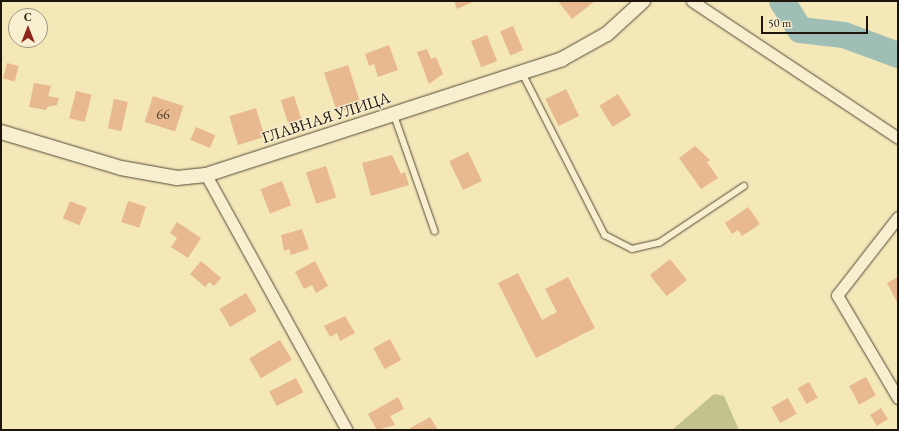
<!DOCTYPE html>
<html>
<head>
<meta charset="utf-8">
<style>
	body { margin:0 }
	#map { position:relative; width:899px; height:431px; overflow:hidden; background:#f4e7b8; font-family:"EB Garamond",serif }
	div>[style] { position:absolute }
	.green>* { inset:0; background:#c2c38a }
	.river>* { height:26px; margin:-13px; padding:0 13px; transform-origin:13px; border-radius:13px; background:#9ebeb6 }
	.building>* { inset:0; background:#e8b98e; transform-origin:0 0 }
	.roads { filter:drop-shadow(0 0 1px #534937) drop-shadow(0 0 1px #534937) }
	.service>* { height:5.5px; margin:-2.75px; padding:0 2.75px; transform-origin:2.75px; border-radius:2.75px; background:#f8efd1 }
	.minor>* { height:11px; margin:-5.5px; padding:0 5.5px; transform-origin:5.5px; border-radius:5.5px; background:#f8efd1 }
	.tertiary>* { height:14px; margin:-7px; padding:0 7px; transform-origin:7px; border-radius:7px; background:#f8efd1 }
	span { translate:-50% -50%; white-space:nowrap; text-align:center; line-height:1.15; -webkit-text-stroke:3px #f8efd1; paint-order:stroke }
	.number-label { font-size:14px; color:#503d2c }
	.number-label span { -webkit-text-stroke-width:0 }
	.street-label { font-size:16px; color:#1d140c }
	.frame { position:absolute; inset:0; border:2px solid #1d140c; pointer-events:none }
	.north { position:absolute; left:8px; top:8px; width:40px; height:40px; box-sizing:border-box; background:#f8efd1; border:1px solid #a09782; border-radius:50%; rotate:0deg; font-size:11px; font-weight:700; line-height:16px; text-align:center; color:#1d140c }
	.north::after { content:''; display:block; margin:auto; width:14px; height:18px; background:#8f2418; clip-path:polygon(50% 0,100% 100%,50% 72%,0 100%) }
	.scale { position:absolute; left:761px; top:16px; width:107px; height:18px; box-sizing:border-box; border:2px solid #1d140c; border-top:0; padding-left:5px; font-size:12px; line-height:14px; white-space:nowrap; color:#1d140c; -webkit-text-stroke:3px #f8efd1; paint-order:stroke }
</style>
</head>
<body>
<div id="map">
	<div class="green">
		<i style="clip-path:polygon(714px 394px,724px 396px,739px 430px,672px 430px)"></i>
	</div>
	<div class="river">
		<i style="left:782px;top:1px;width:34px;rotate:58deg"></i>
		<i style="left:800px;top:30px;width:44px;rotate:6.5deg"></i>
		<i style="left:844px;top:35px;width:58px;rotate:20.3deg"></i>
	</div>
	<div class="building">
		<i style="clip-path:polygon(454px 1px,475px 1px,457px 9px)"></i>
		<i style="clip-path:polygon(558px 1px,595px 1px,572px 19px)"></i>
		<i style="clip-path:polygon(14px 19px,16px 19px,16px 32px,10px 30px)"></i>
		<i style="left:513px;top:26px;width:26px;height:14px;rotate:67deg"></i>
		<i style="left:487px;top:35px;width:28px;height:17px;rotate:69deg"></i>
		<i style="clip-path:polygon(389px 45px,398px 70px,378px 77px,374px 64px,369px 66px,365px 54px)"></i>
		<i style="clip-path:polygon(427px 49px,431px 59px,436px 57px,443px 74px,429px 84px,417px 52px)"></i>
		<i style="left:7px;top:63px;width:12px;height:16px;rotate:14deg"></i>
		<i style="left:348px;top:65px;width:42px;height:25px;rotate:72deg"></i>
		<i style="clip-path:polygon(34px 83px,51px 86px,48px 96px,59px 98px,57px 105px,47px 107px,46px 110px,29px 107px)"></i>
		<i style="left:566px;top:89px;width:30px;height:23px;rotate:64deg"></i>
		<i style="left:76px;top:91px;width:16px;height:28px;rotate:14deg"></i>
		<i style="left:618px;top:94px;width:25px;height:22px;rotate:58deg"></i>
		<i style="left:153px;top:96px;width:32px;height:27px;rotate:18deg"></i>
		<i style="left:294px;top:96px;width:28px;height:14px;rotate:72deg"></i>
		<i style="left:114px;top:99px;width:14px;height:30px;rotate:12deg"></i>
		<i style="left:256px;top:108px;width:30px;height:28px;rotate:73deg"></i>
		<i style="left:196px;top:127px;width:21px;height:14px;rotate:23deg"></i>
		<i style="clip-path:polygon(695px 146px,710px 160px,707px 162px,718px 178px,701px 189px,679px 158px)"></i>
		<i style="left:468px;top:152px;width:32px;height:21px;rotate:64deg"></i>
		<i style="clip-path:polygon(392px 155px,401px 174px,405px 172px,409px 185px,371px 196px,362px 163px)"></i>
		<i style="left:326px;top:166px;width:33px;height:21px;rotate:72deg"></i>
		<i style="left:282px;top:181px;width:26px;height:23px;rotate:69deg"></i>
		<i style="left:70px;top:201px;width:18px;height:19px;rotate:22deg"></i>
		<i style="left:128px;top:201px;width:19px;height:22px;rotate:18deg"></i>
		<i style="clip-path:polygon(748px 207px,760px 224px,742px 236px,738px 230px,732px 234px,725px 223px)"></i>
		<i style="clip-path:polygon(177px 222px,201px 238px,188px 258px,171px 247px,177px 238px,170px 233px)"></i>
		<i style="clip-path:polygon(302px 229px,309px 249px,291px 255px,289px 249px,284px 251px,281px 235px)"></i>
		<i style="left:670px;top:259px;width:27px;height:26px;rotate:51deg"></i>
		<i style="clip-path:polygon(201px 261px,221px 278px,214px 286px,209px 282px,205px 287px,190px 274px)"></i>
		<i style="clip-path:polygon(315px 261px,328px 286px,316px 293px,312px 285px,304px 289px,295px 272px)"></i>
		<i style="clip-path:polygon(518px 273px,542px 320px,557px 312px,545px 289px,568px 277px,595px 328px,536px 358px,498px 283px)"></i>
		<i style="clip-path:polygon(898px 277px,898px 304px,887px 283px)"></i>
		<i style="left:246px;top:293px;width:21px;height:31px;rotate:59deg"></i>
		<i style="clip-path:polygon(345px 316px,355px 333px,340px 341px,337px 333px,330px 337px,324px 326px)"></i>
		<i style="left:390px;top:339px;width:24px;height:19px;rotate:62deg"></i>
		<i style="left:280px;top:340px;width:23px;height:36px;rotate:59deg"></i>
		<i style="left:866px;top:377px;width:21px;height:19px;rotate:62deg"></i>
		<i style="left:296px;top:378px;width:16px;height:30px;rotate:63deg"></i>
		<i style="left:809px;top:382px;width:18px;height:13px;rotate:61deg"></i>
		<i style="clip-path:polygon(398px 397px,404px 409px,390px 416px,395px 425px,377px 430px,368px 414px)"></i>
		<i style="left:788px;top:398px;width:18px;height:19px;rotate:61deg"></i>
		<i style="left:881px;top:408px;width:13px;height:13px;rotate:58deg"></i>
		<i style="clip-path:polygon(430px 417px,438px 430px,407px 430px)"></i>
	</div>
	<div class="roads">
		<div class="service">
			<i style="left:523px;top:74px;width:181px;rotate:63deg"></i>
			<i style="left:605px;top:235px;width:30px;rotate:27deg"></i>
			<i style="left:632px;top:249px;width:28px;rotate:-13deg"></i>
			<i style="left:659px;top:243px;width:102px;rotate:-33.8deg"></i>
			<i style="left:394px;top:114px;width:124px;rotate:70.7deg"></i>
		</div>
		<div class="minor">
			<i style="left:692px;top:1px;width:247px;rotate:33.6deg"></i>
			<i style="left:206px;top:175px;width:291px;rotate:61.1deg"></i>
			<i style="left:898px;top:217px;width:99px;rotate:128deg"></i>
			<i style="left:837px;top:295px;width:120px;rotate:59.4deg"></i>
		</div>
		<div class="tertiary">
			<i style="left:1px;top:132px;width:125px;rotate:16.7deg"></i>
			<i style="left:121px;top:168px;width:57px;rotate:10.1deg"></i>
			<i style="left:177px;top:178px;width:29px;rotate:-6deg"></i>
			<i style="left:206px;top:175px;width:374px;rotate:-18deg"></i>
			<i style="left:562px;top:59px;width:51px;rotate:-29.1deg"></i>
			<i style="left:607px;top:34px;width:49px;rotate:-42.5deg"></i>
		</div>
	</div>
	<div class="number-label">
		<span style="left:163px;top:114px">66</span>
	</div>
	<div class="street-label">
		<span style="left:326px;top:118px;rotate:-18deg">ГЛАВНАЯ УЛИЦА</span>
	</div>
	<div class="frame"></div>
	<div class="north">С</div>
	<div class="scale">50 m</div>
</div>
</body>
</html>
